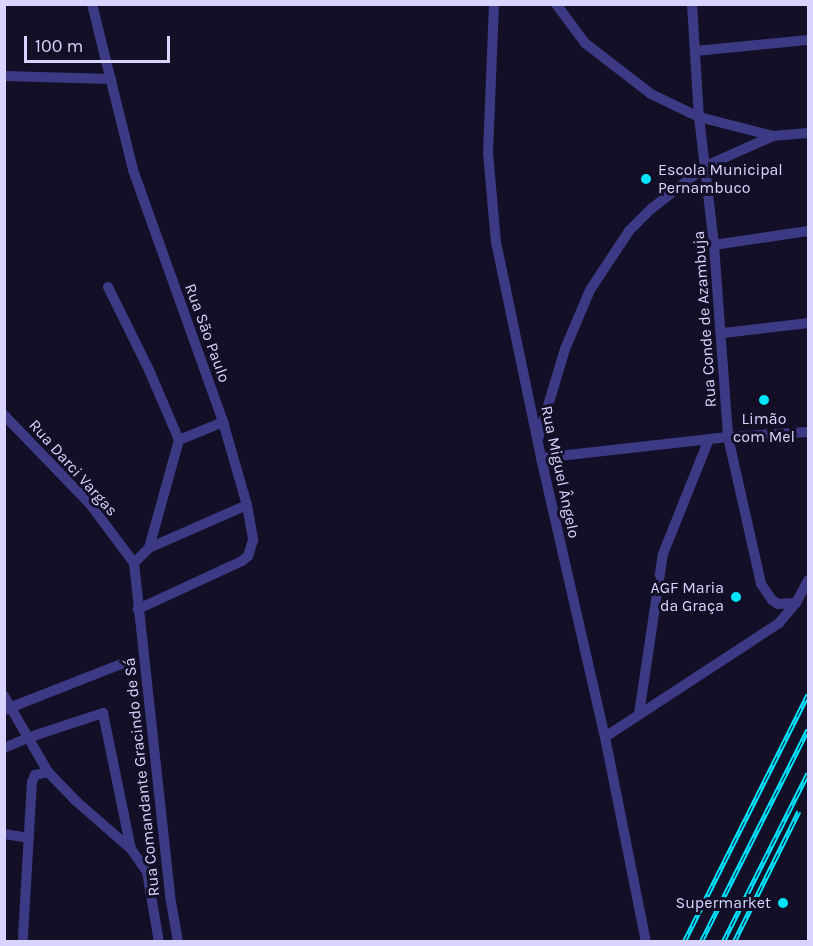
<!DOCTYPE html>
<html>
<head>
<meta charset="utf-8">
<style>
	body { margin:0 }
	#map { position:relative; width:813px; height:946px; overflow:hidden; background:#130f26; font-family:Karla,sans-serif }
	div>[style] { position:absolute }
	.street>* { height:10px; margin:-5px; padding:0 5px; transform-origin:5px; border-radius:5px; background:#3d3a85 }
	.rail>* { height:5px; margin-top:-2.5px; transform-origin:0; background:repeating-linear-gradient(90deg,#130f26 0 9px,#00e5ff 0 18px); box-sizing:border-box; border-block:2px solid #00e5ff }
	.dots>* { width:16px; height:16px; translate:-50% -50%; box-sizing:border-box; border:3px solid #130f26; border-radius:50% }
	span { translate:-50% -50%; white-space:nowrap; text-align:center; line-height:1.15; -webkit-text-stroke:6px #130f26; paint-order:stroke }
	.poi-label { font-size:16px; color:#d9d4ff }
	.left { translate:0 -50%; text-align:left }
	.right { translate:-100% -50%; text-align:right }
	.street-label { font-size:16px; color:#d9d4ff }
	.frame { position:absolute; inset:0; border:6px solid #d9d4ff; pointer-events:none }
	.scale { position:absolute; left:24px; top:36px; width:146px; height:27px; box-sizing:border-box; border:3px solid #d9d4ff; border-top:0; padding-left:8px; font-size:18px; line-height:21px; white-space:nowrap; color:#d9d4ff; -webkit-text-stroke:4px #130f26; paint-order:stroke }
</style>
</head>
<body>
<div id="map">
	<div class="street">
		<i style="left:92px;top:4px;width:171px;rotate:76.1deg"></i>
		<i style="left:133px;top:170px;width:268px;rotate:70.3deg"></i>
		<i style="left:223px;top:422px;width:86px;rotate:73.9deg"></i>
		<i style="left:247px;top:505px;width:36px;rotate:80deg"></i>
		<i style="left:253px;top:540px;width:17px;rotate:107deg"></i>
		<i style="left:248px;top:556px;width:8px;rotate:140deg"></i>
		<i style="left:242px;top:561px;width:115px;rotate:155.2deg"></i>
		<i style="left:494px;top:4px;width:149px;rotate:92.3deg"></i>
		<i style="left:488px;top:153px;width:89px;rotate:84.9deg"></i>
		<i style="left:496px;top:242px;width:221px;rotate:78.2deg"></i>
		<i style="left:541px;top:458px;width:286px;rotate:77.1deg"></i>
		<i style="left:605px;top:737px;width:209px;rotate:78.7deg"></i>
		<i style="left:556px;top:4px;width:49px;rotate:53.4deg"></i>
		<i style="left:585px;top:43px;width:83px;rotate:37.7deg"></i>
		<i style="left:651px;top:94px;width:53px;rotate:25.6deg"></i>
		<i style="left:699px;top:117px;width:76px;rotate:14.4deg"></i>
		<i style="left:692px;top:4px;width:113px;rotate:86.5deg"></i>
		<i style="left:699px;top:117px;width:129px;rotate:83.3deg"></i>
		<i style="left:714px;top:245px;width:193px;rotate:85.8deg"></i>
		<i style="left:728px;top:437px;width:151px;rotate:77.3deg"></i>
		<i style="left:761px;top:584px;width:19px;rotate:55deg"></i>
		<i style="left:772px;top:600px;width:7px;rotate:34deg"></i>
		<i style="left:778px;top:604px;width:18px;rotate:-3deg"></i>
		<i style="left:695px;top:51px;width:114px;rotate:-5.6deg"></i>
		<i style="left:4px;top:76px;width:107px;rotate:1.6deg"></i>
		<i style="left:714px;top:245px;width:95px;rotate:-8.5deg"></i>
		<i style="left:108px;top:287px;width:93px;rotate:63.7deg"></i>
		<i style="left:149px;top:370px;width:76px;rotate:66.8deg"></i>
		<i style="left:723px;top:333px;width:86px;rotate:-6.7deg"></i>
		<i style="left:4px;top:415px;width:124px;rotate:46deg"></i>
		<i style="left:90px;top:504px;width:74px;rotate:53.3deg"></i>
		<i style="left:134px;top:563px;width:335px;rotate:83.8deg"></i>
		<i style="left:170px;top:896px;width:47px;rotate:80.1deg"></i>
		<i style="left:538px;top:439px;width:94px;rotate:-73.3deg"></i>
		<i style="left:565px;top:349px;width:64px;rotate:-67deg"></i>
		<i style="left:590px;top:290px;width:71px;rotate:-56.5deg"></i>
		<i style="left:629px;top:231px;width:31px;rotate:-45deg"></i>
		<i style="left:651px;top:209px;width:70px;rotate:-38deg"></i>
		<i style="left:706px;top:166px;width:73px;rotate:-24.1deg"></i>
		<i style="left:773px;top:136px;width:35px;rotate:-5deg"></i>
		<i style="left:541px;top:458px;width:188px;rotate:-6.4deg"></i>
		<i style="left:728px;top:437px;width:80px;rotate:-3.6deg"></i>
		<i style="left:149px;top:548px;width:107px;rotate:-23.7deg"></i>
		<i style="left:134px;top:563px;width:21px;rotate:-45deg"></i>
		<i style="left:149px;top:548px;width:112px;rotate:-74.5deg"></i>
		<i style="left:179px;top:440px;width:48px;rotate:-22.2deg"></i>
		<i style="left:4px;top:696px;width:88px;rotate:59.9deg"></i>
		<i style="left:48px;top:772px;width:40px;rotate:46deg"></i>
		<i style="left:76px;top:801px;width:73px;rotate:41.1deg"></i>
		<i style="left:131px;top:849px;width:28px;rotate:55deg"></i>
		<i style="left:147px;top:872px;width:71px;rotate:80.3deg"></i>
		<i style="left:4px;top:710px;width:129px;rotate:-21.4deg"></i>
		<i style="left:639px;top:714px;width:162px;rotate:-81.5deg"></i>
		<i style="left:663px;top:554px;width:124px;rotate:-68.2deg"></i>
		<i style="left:605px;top:737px;width:208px;rotate:-33.2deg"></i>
		<i style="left:779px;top:623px;width:26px;rotate:-50deg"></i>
		<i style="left:796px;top:603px;width:26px;rotate:-62deg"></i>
		<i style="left:4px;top:748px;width:28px;rotate:-23deg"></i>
		<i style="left:30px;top:737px;width:77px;rotate:-18.2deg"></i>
		<i style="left:103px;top:713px;width:139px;rotate:78.4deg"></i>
		<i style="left:4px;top:834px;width:25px;rotate:9deg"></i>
		<i style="left:23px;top:937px;width:155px;rotate:-86.7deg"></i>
		<i style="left:32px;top:782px;width:8px;rotate:-67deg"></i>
		<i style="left:35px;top:775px;width:13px;rotate:-13deg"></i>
	</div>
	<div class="rail">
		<i style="left:684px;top:942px;width:277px;rotate:-63.4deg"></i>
		<i style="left:701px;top:942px;width:238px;rotate:-63.3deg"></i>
		<i style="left:723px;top:942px;width:189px;rotate:-63.3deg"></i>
		<i style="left:734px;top:942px;width:146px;rotate:-63.6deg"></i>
	</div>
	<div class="dots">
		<i style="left:646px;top:179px;background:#00e5ff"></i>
		<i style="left:764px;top:400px;background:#00e5ff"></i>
		<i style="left:736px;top:597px;background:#00e5ff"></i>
		<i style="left:783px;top:903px;background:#00e5ff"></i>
	</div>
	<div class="poi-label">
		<span class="left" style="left:658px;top:179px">Escola Municipal<br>Pernambuco</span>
		<span style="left:764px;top:428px">Limão<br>com Mel</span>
		<span class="right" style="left:724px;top:597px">AGF Maria<br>da Graça</span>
		<span class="right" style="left:771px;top:903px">Supermarket</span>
	</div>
	<div class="street-label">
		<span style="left:705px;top:319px;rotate:-94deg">Rua Conde de Azambuja</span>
		<span style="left:207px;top:333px;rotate:70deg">Rua São Paulo</span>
		<span style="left:73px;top:468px;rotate:48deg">Rua Darci Vargas</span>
		<span style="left:560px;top:472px;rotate:78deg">Rua Miguel Ângelo</span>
		<span style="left:142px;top:777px;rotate:-96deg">Rua Comandante Gracindo de Sá</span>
	</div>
	<div class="frame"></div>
	<div class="scale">100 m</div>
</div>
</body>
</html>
